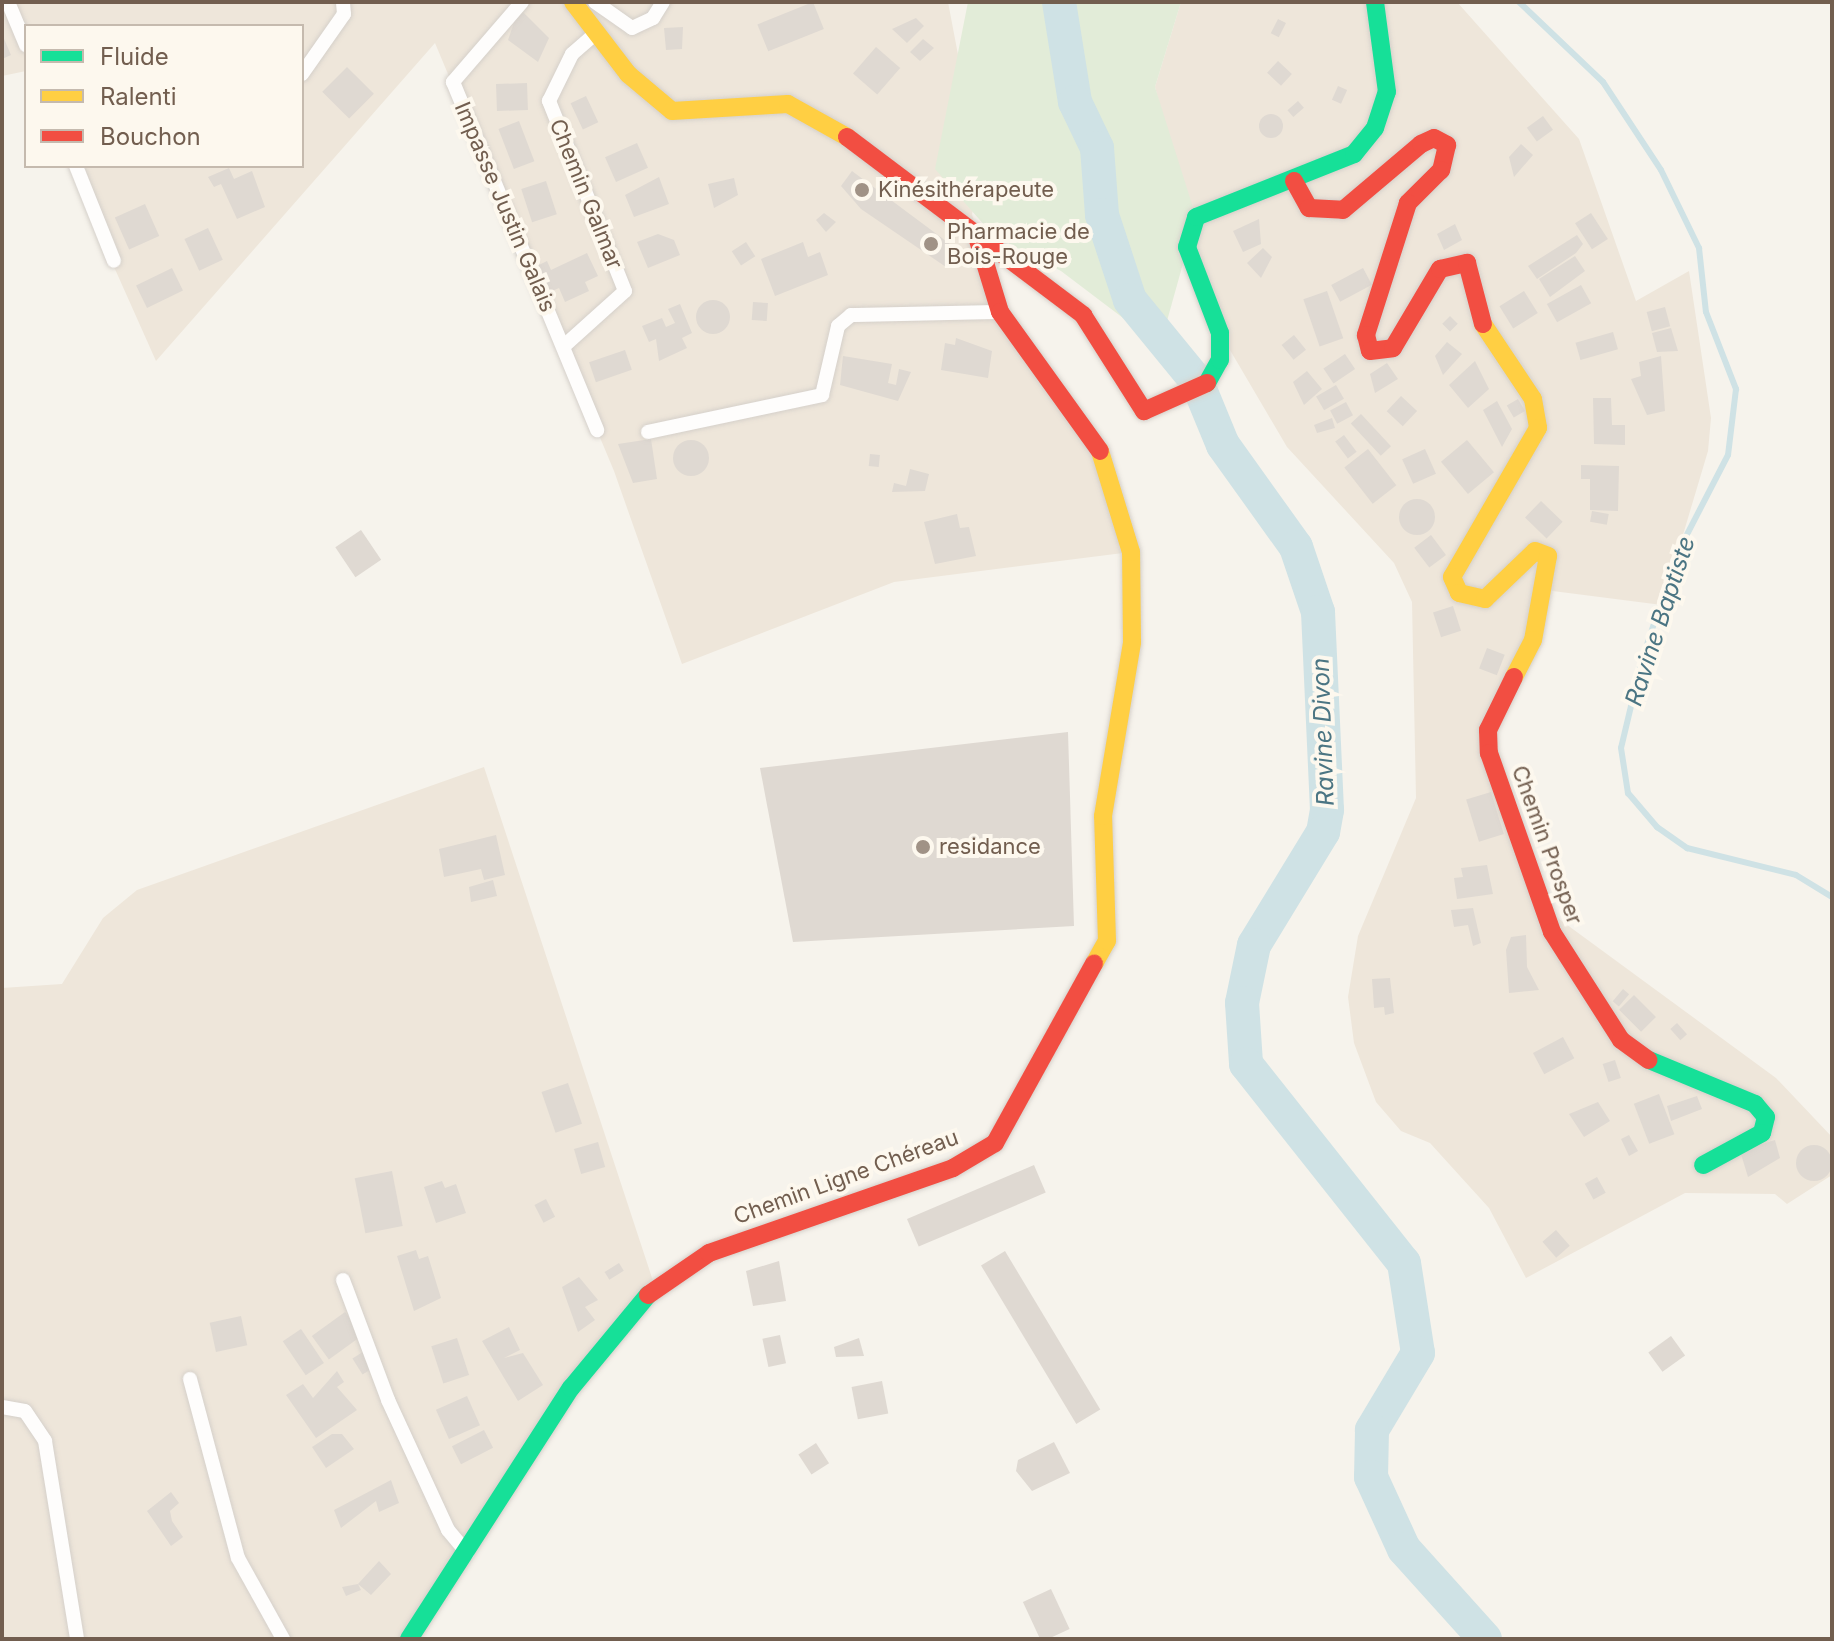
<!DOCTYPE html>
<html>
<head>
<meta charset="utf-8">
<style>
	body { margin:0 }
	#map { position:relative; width:1834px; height:1641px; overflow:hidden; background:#f6f3ec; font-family:Inter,sans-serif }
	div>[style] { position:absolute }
	.residential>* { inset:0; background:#eee6da }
	.green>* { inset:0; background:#e2ecd8 }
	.stream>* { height:6px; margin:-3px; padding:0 3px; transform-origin:3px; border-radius:3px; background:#cfe2e5 }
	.river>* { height:34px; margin:-17px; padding:0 17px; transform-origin:17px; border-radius:17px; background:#cfe2e5 }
	.building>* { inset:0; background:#dfd9d2; transform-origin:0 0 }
	.round { border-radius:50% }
	.roads { filter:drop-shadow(0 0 2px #d5d0ca) drop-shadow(0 0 2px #d5d0ca) }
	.street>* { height:14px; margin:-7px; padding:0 7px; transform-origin:7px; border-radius:7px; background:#fefdfc }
	.fast>* { height:18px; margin:-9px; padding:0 9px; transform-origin:9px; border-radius:9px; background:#16e098 }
	.slow>* { height:18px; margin:-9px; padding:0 9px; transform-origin:9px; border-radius:9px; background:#ffcf43 }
	.jam>* { height:18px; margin:-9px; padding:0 9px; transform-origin:9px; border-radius:9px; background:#f24e42 }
	.dots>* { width:22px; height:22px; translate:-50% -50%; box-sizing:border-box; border:4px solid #fdf8ee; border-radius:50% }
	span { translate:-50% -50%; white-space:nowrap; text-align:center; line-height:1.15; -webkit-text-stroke:8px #fdf8ee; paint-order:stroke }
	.poi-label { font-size:22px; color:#725e4f }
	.left { translate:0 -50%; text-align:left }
	.street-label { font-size:22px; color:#725e4f }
	.water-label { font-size:24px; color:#4b7583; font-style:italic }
	.frame { position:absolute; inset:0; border:4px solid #725e4f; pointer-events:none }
	.legend { position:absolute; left:24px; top:24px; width:280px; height:144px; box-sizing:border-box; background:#fdf8ee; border:2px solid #c5baae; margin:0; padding:10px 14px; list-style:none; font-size:24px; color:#725e4f }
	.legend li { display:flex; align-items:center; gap:16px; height:40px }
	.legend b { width:40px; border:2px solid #c5baae }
</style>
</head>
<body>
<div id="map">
	<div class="residential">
		<i style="clip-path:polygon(2px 2px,948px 2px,963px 81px,989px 143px,972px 214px,995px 302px,1099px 447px,1131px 552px,894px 582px,682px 664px,614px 471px,435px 43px,156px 361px,69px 166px,302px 166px,302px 26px,26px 26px,26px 71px,2px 76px)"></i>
		<i style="clip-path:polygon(1181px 2px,1457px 2px,1579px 139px,1636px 301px,1689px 271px,1711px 418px,1708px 451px,1662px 605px,1545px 590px,1488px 730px,1540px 905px,1776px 1078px,1832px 1137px,1832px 1175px,1787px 1204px,1775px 1194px,1685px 1193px,1526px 1278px,1489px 1208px,1430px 1143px,1401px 1131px,1376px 1102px,1354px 1043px,1348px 997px,1358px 936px,1416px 798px,1412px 602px,1394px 563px,1287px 447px,1220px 333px,1155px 87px)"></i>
		<i style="clip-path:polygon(484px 767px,655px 1287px,610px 1339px,409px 1639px,2px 1639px,2px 988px,62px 984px,103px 918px,137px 890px)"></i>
	</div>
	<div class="green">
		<i style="clip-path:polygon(968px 2px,1181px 2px,1155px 87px,1196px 217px,1160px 346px,1061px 271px,993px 235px,935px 169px)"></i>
	</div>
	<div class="stream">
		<i style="left:1519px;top:2px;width:116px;rotate:43.6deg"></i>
		<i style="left:1603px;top:82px;width:105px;rotate:56.6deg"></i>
		<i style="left:1661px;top:170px;width:87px;rotate:64deg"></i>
		<i style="left:1699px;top:248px;width:64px;rotate:83.8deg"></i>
		<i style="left:1706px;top:312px;width:83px;rotate:68.7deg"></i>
		<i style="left:1736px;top:389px;width:66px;rotate:96.9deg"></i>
		<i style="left:1728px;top:455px;width:111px;rotate:117.3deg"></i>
		<i style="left:1677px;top:554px;width:112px;rotate:108.3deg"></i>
		<i style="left:1642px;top:660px;width:90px;rotate:103.4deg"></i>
		<i style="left:1621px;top:748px;width:46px;rotate:81.2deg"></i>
		<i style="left:1628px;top:793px;width:45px;rotate:49.5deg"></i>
		<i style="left:1657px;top:827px;width:37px;rotate:35deg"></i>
		<i style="left:1687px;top:848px;width:112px;rotate:13.9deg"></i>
		<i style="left:1796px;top:875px;width:42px;rotate:31.4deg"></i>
	</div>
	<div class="river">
		<i style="left:1059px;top:2px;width:101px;rotate:80.9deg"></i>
		<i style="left:1075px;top:102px;width:51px;rotate:64.4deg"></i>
		<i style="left:1097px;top:148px;width:67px;rotate:85.7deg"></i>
		<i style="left:1102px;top:215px;width:89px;rotate:71.8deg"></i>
		<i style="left:1130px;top:300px;width:106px;rotate:50.7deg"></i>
		<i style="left:1197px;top:382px;width:68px;rotate:67.6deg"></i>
		<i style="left:1223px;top:445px;width:125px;rotate:54.4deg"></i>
		<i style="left:1296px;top:547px;width:69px;rotate:71.3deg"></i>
		<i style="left:1318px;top:612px;width:198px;rotate:87.4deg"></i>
		<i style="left:1327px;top:810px;width:22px;rotate:100deg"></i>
		<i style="left:1323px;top:832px;width:132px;rotate:121.4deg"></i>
		<i style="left:1254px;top:945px;width:59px;rotate:101.7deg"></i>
		<i style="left:1242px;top:1003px;width:61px;rotate:86.2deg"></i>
		<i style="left:1246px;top:1064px;width:254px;rotate:51.6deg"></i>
		<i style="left:1404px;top:1263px;width:91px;rotate:81.2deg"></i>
		<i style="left:1418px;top:1353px;width:90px;rotate:120.9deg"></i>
		<i style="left:1372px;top:1430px;width:47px;rotate:91.2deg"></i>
		<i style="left:1371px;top:1477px;width:79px;rotate:65.4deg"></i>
		<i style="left:1404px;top:1549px;width:121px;rotate:48deg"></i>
	</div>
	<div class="building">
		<i style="left:813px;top:2px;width:29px;height:60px;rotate:68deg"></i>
		<i style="clip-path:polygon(519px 8px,549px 38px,538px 62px,508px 40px)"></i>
		<i style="clip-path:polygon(916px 18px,924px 26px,907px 43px,892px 29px)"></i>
		<i style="left:1278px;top:19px;width:9px;height:16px;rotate:27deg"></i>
		<i style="clip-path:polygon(683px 27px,682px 49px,666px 50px,664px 28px)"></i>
		<i style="clip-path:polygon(2px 34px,11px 55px,2px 59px)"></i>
		<i style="clip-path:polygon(923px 39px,934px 48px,920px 61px,910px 52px)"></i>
		<i style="left:876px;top:47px;width:32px;height:35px;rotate:41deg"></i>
		<i style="left:1278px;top:61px;width:19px;height:16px;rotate:43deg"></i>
		<i style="left:347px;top:67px;width:38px;height:35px;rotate:45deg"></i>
		<i style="left:527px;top:83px;width:27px;height:31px;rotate:88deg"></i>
		<i style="left:1338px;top:86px;width:10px;height:15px;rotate:24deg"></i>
		<i style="left:586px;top:96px;width:29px;height:17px;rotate:65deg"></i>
		<i style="left:1298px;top:101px;width:9px;height:14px;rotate:49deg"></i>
		<i class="round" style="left:1259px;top:114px;width:24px;height:24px"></i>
		<i style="left:1543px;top:116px;width:17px;height:20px;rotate:54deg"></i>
		<i style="left:519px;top:121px;width:43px;height:22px;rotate:69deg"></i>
		<i style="left:637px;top:143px;width:27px;height:35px;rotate:66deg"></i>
		<i style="clip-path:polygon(1521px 144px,1533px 155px,1514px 177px,1509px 157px)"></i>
		<i style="clip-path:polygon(229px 168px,234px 179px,252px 171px,265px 207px,237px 219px,221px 184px,214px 187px,208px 177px)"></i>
		<i style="clip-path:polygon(852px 171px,954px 247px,946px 267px,861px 209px,841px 186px)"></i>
		<i style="clip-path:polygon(659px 177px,669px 204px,634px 217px,625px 195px)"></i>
		<i style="clip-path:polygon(734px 178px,738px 195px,714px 208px,708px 184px)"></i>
		<i style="left:546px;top:181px;width:35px;height:26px;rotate:72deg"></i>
		<i style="left:145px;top:204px;width:35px;height:33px;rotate:66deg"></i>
		<i style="clip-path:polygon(824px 213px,836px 222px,826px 232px,816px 220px)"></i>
		<i style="left:1591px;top:213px;width:31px;height:19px;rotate:57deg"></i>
		<i style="clip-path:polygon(1259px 219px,1261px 244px,1243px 252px,1233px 231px)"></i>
		<i style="clip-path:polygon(1455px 224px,1462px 240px,1444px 250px,1437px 234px)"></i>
		<i style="left:208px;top:228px;width:35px;height:26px;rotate:65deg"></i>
		<i style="clip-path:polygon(658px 234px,674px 240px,680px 255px,648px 268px,637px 242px)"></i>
		<i style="clip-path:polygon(1577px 235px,1583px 244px,1576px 253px,1537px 279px,1528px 266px)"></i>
		<i style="left:746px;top:242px;width:17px;height:17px;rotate:57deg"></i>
		<i style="clip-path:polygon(803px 242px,808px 257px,820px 252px,828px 275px,775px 296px,761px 259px)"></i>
		<i style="clip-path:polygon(1263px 248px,1272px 257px,1261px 278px,1247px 263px)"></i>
		<i style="clip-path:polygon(587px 253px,598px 276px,585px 282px,589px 291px,565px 302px,559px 288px,548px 293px,537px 266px,547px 261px,551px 270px)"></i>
		<i style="clip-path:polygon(1575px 256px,1585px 271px,1550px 297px,1539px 279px)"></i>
		<i style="left:172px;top:268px;width:25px;height:40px;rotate:64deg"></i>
		<i style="left:1363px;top:268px;width:19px;height:36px;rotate:62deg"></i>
		<i style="left:1581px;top:285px;width:21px;height:39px;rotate:61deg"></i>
		<i style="left:1327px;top:291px;width:50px;height:25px;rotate:71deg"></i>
		<i style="left:1524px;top:291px;width:26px;height:29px;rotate:58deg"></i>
		<i class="round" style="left:696px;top:300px;width:34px;height:34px"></i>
		<i style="left:753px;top:302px;width:15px;height:18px;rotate:4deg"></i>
		<i style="clip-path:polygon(680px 304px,692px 333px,682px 338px,687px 348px,659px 361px,656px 339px,649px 342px,642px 326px,662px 318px,666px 327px,675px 323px,668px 309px)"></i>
		<i style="left:1665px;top:307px;width:20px;height:19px;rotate:75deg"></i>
		<i style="left:1450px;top:316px;width:11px;height:11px;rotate:45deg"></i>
		<i style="clip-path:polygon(1671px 328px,1678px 351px,1657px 352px,1652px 333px)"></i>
		<i style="left:1613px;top:332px;width:18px;height:39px;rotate:74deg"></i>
		<i style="left:1294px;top:335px;width:19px;height:16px;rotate:51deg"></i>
		<i style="clip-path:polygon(956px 338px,992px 351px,988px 378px,941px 370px,945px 343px,955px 345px)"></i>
		<i style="clip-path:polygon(1447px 342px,1462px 354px,1443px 375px,1435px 356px)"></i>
		<i style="left:625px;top:350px;width:21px;height:38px;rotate:71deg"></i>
		<i style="left:1345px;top:354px;width:18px;height:26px;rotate:56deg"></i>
		<i style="clip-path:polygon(843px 356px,892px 364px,888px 383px,896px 385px,899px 369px,911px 372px,898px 401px,840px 385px)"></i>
		<i style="clip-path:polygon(1661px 356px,1665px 411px,1647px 415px,1631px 379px,1641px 376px,1639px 362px)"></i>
		<i style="clip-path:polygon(1475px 361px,1489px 389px,1468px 408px,1449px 385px)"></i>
		<i style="clip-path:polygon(1387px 363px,1398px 379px,1375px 393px,1370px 374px)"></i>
		<i style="clip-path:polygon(1307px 371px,1322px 389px,1304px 405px,1293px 382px)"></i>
		<i style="left:1336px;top:385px;width:16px;height:23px;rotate:60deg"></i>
		<i style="left:1401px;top:396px;width:22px;height:21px;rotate:43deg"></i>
		<i style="clip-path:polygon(1593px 398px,1611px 398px,1612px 425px,1625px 425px,1625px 445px,1594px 444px)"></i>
		<i style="left:1518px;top:399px;width:14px;height:13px;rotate:60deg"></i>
		<i style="clip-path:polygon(1497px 401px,1512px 429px,1502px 447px,1483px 410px)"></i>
		<i style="left:1346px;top:402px;width:15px;height:18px;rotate:62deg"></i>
		<i style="left:1361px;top:414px;width:44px;height:14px;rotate:47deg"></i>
		<i style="clip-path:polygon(1332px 418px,1335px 428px,1317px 433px,1314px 425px)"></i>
		<i style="left:1344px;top:435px;width:21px;height:11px;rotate:53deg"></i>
		<i style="clip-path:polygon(651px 439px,657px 479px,633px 483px,618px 444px)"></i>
		<i style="left:1467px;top:440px;width:42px;height:34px;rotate:50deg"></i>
		<i class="round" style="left:673px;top:440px;width:36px;height:36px"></i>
		<i style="left:1368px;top:449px;width:46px;height:30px;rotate:52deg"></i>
		<i style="left:1425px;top:449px;width:27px;height:25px;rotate:66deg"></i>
		<i style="left:870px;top:454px;width:10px;height:12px;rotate:6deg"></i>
		<i style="clip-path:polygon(1581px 465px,1619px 466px,1618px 511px,1590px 510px,1590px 479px,1581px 479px)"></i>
		<i style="clip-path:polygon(910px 469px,929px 474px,925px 491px,892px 492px,894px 483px,906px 486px)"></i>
		<i class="round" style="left:1399px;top:499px;width:36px;height:36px"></i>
		<i style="left:1541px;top:501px;width:30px;height:23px;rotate:44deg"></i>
		<i style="left:1592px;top:511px;width:17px;height:11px;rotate:10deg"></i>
		<i style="clip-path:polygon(957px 514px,960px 528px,969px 527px,976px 556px,935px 564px,924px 522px)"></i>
		<i style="left:361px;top:530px;width:36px;height:31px;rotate:56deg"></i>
		<i style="left:1431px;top:535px;width:25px;height:21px;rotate:53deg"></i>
		<i style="left:1453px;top:606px;width:26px;height:21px;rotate:72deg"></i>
		<i style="left:1487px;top:648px;width:19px;height:22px;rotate:21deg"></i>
		<i style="clip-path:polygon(1068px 732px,1074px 926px,793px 942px,760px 768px)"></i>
		<i style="left:1491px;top:792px;width:44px;height:26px;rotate:73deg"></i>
		<i style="clip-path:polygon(496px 835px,505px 875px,484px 880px,481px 869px,444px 877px,439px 849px)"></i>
		<i style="clip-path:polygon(1487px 865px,1493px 894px,1457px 899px,1454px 878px,1463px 877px,1461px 868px)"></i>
		<i style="clip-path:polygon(493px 880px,497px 896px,471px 902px,469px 887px)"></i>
		<i style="clip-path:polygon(1473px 908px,1481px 943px,1473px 946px,1468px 925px,1454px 927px,1451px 910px)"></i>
		<i style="clip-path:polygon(1526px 935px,1527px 967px,1539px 990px,1509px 993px,1506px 950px,1511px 937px)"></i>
		<i style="clip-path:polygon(1390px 978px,1394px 1013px,1385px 1015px,1384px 1007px,1374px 1008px,1372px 979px)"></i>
		<i style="left:1623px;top:989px;width:8px;height:16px;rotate:40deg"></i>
		<i style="left:1634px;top:995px;width:31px;height:21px;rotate:45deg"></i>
		<i style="left:1677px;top:1023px;width:15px;height:9px;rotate:48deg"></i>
		<i style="left:1563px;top:1037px;width:24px;height:34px;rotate:62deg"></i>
		<i style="left:1615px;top:1060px;width:19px;height:13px;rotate:72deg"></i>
		<i style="left:568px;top:1083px;width:43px;height:28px;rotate:71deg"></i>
		<i style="left:1659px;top:1094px;width:43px;height:27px;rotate:69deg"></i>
		<i style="clip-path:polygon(1697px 1096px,1702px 1109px,1671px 1121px,1667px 1106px)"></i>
		<i style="clip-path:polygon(1598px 1102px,1610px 1121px,1584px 1137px,1569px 1114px)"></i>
		<i style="clip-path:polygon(1629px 1135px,1638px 1151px,1629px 1156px,1621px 1139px)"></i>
		<i style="clip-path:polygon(1775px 1140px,1780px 1158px,1748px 1177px,1740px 1151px)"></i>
		<i style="left:598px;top:1142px;width:26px;height:25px;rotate:74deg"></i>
		<i class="round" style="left:1796px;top:1145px;width:36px;height:36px"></i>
		<i style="left:1034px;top:1165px;width:30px;height:138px;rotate:67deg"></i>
		<i style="left:392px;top:1171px;width:56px;height:38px;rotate:79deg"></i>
		<i style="left:1597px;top:1177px;width:18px;height:14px;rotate:61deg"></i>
		<i style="clip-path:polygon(442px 1181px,445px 1188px,456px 1184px,466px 1213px,436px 1223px,424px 1187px)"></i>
		<i style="left:546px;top:1199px;width:20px;height:13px;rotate:63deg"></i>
		<i style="left:1556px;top:1230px;width:21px;height:18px;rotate:49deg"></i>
		<i style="clip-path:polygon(416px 1250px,419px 1259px,428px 1256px,441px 1298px,414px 1311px,397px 1256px)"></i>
		<i style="left:1005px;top:1251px;width:185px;height:28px;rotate:59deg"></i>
		<i style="clip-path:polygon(779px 1261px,786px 1301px,753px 1306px,746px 1271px)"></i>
		<i style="left:619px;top:1263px;width:9px;height:17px;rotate:58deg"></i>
		<i style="clip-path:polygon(579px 1277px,598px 1300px,585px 1307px,595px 1320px,578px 1332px,562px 1287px)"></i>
		<i style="left:345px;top:1312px;width:29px;height:41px;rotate:54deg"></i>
		<i style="left:241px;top:1316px;width:30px;height:32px;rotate:78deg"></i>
		<i style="clip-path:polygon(509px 1327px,520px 1350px,504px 1358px,523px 1353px,543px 1385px,518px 1401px,482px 1341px)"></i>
		<i style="left:301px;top:1329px;width:41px;height:22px;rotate:56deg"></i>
		<i style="left:780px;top:1335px;width:29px;height:18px;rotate:78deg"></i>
		<i style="left:1671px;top:1336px;width:24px;height:28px;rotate:54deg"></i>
		<i style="left:457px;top:1338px;width:39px;height:27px;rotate:72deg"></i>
		<i style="clip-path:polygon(859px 1338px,864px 1356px,836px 1357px,834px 1347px)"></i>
		<i style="left:366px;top:1350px;width:19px;height:16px;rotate:58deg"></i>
		<i style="clip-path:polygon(337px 1371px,344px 1382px,337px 1387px,357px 1410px,316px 1438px,286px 1395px,303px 1384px,313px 1398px)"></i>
		<i style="left:882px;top:1381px;width:33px;height:31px;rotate:79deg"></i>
		<i style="left:467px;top:1396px;width:32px;height:34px;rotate:66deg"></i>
		<i style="left:484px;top:1430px;width:20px;height:36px;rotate:63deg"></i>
		<i style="clip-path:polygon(332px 1434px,342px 1434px,354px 1449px,326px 1468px,312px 1447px)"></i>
		<i style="clip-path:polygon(1054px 1442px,1070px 1473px,1032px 1491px,1016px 1471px,1018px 1460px)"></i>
		<i style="left:816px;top:1443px;width:24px;height:21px;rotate:57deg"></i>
		<i style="clip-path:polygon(391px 1480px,399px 1503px,379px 1512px,376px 1501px,341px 1528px,334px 1510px)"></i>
		<i style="clip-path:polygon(171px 1492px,179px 1503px,170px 1511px,172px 1521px,183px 1537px,171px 1546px,147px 1511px)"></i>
		<i style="clip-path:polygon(379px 1561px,391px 1574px,371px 1595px,358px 1584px,361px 1590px,346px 1596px,342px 1587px,358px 1584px)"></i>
		<i style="left:1051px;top:1589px;width:44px;height:31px;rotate:65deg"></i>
	</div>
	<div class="roads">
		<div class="street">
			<i style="left:8px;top:2px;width:47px;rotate:67.3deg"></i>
			<i style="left:522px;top:2px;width:106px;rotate:130.8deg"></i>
			<i style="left:453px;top:82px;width:377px;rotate:67.5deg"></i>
			<i style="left:595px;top:2px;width:45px;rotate:35.1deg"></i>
			<i style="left:632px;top:28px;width:23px;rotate:-25deg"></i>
			<i style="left:653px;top:18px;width:19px;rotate:-58deg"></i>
			<i style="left:302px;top:74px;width:73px;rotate:-55deg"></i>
			<i style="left:344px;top:14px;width:12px;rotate:-95deg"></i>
			<i style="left:76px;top:166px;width:102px;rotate:68.2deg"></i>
			<i style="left:564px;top:346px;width:82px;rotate:-42deg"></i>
			<i style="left:625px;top:291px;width:205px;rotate:-111.8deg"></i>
			<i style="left:549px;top:101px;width:52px;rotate:-63.9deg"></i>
			<i style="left:572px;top:54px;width:32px;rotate:-41deg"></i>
			<i style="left:648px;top:432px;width:178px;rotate:-12deg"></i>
			<i style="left:822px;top:395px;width:71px;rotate:-76.9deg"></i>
			<i style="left:838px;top:326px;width:17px;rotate:-40deg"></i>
			<i style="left:851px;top:315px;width:149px;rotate:-1.2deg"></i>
			<i style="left:343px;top:1280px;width:128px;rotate:69.4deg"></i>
			<i style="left:388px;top:1400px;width:143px;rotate:65.2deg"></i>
			<i style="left:448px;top:1530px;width:30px;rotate:50deg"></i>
			<i style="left:190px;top:1379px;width:185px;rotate:75deg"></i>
			<i style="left:238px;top:1558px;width:93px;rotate:60.9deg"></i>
			<i style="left:2px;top:1407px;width:23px;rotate:10deg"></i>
			<i style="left:25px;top:1411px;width:36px;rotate:56deg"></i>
			<i style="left:45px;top:1441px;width:201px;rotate:80.8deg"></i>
		</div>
		<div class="fast">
			<i style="left:1207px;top:383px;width:26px;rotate:-61deg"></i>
			<i style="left:1220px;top:360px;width:27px;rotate:-90deg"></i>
			<i style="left:1220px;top:333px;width:92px;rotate:-111deg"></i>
			<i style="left:1187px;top:247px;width:31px;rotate:-73deg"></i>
			<i style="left:1196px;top:217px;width:170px;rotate:-21.7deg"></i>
			<i style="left:1354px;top:154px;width:33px;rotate:-51deg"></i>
			<i style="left:1375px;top:128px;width:38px;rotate:-72deg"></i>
			<i style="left:1387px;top:92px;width:91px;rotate:-97.6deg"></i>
			<i style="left:1649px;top:1060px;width:115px;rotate:22.5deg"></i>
			<i style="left:1755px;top:1104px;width:17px;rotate:50deg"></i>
			<i style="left:1766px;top:1117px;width:16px;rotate:104deg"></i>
			<i style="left:1762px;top:1133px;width:67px;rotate:151.5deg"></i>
			<i style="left:409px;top:1639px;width:299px;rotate:-57.2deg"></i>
			<i style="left:571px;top:1388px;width:121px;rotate:-50.4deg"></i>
		</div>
		<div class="slow">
			<i style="left:573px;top:2px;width:91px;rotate:52.6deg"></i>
			<i style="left:628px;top:74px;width:57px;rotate:40.1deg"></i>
			<i style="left:672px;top:111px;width:116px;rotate:-3.5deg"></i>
			<i style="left:788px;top:104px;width:68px;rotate:29.2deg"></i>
			<i style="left:1483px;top:324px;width:90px;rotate:56.3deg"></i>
			<i style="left:1533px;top:399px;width:29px;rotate:80deg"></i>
			<i style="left:1538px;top:428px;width:172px;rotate:120deg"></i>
			<i style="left:1452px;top:577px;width:17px;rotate:66deg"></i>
			<i style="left:1459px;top:593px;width:27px;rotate:13deg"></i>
			<i style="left:1485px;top:599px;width:69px;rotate:-43.8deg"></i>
			<i style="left:1535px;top:551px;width:14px;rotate:21deg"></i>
			<i style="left:1548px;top:556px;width:85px;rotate:100.1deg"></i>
			<i style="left:1533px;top:640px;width:42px;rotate:117.2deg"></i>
			<i style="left:1094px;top:964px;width:26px;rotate:-61deg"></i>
			<i style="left:1107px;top:941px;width:125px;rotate:-91.8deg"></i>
			<i style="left:1103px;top:816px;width:176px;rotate:-80.5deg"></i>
			<i style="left:1132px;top:642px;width:90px;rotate:-90.6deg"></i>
			<i style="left:1131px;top:552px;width:106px;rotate:-107.1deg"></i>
		</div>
		<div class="jam">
			<i style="left:847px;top:137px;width:296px;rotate:37deg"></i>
			<i style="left:1083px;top:315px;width:114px;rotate:57.6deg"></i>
			<i style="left:1144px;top:411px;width:69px;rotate:-24deg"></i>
			<i style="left:1294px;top:181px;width:31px;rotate:61deg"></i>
			<i style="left:1309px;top:208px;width:34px;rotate:3deg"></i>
			<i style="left:1343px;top:210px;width:102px;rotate:-40.2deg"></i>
			<i style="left:1421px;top:144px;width:14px;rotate:-25deg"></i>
			<i style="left:1434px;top:138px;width:15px;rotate:28deg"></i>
			<i style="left:1447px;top:145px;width:26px;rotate:103deg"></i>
			<i style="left:1441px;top:170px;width:47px;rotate:135deg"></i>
			<i style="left:1408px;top:203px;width:139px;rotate:107.7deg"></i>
			<i style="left:1366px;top:335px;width:16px;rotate:76deg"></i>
			<i style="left:1370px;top:351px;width:23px;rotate:-7deg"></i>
			<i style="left:1393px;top:348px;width:92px;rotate:-59.3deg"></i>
			<i style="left:1440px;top:269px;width:28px;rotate:-13deg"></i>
			<i style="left:1467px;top:263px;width:63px;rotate:75.3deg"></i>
			<i style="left:978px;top:240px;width:75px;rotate:73deg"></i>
			<i style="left:1000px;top:312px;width:171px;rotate:54.3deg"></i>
			<i style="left:1514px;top:677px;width:59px;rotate:116.1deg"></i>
			<i style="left:1488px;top:730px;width:23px;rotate:88deg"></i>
			<i style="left:1489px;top:753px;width:190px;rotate:70.6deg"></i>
			<i style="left:1552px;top:932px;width:128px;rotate:57.4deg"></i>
			<i style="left:1621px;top:1040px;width:34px;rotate:36deg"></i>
			<i style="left:648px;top:1295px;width:74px;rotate:-34.5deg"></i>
			<i style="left:709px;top:1253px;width:258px;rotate:-19.2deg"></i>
			<i style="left:953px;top:1168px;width:49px;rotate:-30.8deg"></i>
			<i style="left:995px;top:1143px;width:205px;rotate:-61.1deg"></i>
		</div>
	</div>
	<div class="dots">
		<i style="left:862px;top:190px;background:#a09286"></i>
		<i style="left:931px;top:244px;background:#a09286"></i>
		<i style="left:923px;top:847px;background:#a09286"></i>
	</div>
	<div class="poi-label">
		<span class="left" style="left:878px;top:190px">Kinésithérapeute</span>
		<span class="left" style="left:947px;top:244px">Pharmacie de<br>Bois-Rouge</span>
		<span class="left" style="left:939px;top:847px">residance</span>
	</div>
	<div class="street-label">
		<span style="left:586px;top:194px;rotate:68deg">Chemin Galmar</span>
		<span style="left:505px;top:207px;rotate:67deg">Impasse Justin Galais</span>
		<span style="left:1547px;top:845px;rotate:70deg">Chemin Prosper</span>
		<span style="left:846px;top:1177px;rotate:-20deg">Chemin Ligne Chéreau</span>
	</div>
	<div class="water-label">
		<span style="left:1660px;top:621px;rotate:-72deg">Ravine Baptiste</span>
		<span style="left:1323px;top:732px;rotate:-92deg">Ravine Divon</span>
	</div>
	<div class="frame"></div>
	<ul class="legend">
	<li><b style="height:10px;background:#16e098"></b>Fluide</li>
	<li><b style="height:10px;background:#ffcf43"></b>Ralenti</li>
	<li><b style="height:10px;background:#f24e42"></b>Bouchon</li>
	</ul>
</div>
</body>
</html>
